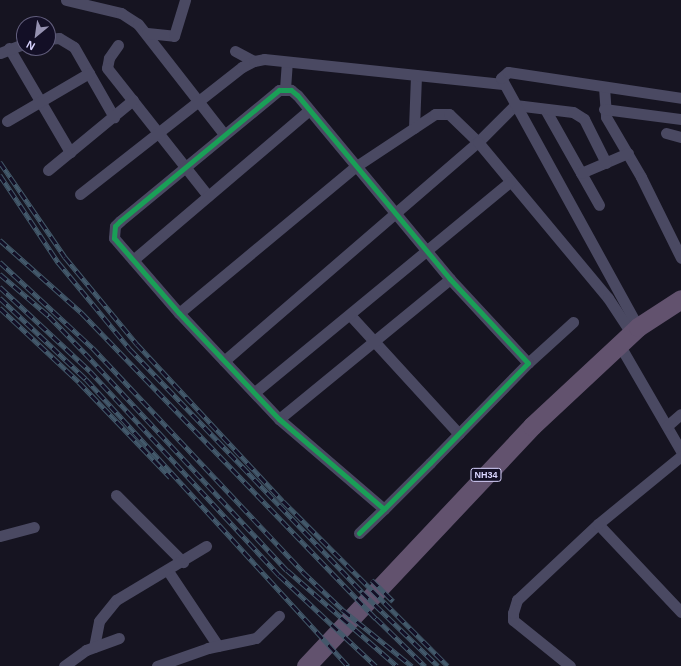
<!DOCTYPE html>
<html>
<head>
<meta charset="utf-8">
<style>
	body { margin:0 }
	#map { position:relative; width:681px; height:666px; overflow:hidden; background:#161421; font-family:Arial,sans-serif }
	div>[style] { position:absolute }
	.minor>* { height:11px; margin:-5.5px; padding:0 5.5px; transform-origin:5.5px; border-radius:5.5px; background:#4a4962 }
	.trunk>* { height:19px; margin:-9.5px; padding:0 9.5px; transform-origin:9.5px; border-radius:9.5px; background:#62526e }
	.rail>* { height:4.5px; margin-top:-2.25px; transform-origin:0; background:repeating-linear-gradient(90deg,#130f26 0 9px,#43596b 0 18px); box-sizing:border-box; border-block:1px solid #43596b }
	.cycleway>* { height:5px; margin:-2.5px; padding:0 2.5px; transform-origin:2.5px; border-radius:2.5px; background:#1a9f57 }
	span { translate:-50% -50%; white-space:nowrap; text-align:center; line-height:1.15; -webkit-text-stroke:3.5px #130f26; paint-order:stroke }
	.shield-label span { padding:1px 3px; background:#130f26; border:1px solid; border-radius:3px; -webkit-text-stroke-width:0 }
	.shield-label { font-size:9px; color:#d9d4ff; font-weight:700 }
	.north { position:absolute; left:16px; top:16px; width:40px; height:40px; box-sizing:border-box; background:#130f26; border:1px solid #625e7d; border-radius:50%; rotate:209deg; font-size:11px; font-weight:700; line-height:16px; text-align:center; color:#d9d4ff }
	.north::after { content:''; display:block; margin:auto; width:14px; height:18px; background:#9591b1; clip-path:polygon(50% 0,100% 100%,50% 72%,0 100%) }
</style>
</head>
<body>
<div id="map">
	<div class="minor">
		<i style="left:66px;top:0;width:57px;rotate:13.3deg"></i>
		<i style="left:121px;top:13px;width:20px;rotate:33deg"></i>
		<i style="left:138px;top:24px;width:140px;rotate:52deg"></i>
		<i style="left:147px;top:33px;width:27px;rotate:6deg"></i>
		<i style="left:174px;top:36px;width:38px;rotate:-73deg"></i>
		<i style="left:48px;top:39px;width:11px;rotate:-5deg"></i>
		<i style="left:59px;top:38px;width:17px;rotate:31deg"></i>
		<i style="left:74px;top:47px;width:81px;rotate:60.3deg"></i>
		<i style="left:118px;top:45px;width:16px;rotate:125deg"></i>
		<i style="left:109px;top:58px;width:10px;rotate:101deg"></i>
		<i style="left:107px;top:68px;width:163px;rotate:51.7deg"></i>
		<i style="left:9px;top:48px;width:121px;rotate:59.6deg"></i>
		<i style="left:235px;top:51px;width:21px;rotate:28deg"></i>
		<i style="left:0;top:53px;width:26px;rotate:-21deg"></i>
		<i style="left:604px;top:87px;width:30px;rotate:86deg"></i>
		<i style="left:606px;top:117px;width:69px;rotate:59.7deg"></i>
		<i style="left:641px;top:177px;width:90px;rotate:63.7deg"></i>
		<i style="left:285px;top:89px;width:27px;rotate:-86deg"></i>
		<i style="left:545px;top:109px;width:110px;rotate:60.6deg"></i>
		<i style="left:604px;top:109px;width:78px;rotate:7.4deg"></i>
		<i style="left:7px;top:121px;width:95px;rotate:-30.3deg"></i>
		<i style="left:414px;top:128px;width:53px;rotate:-87.8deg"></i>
		<i style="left:666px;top:133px;width:16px;rotate:15deg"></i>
		<i style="left:48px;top:170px;width:110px;rotate:-39.5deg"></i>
		<i style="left:581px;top:173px;width:51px;rotate:-23.1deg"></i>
		<i style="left:80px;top:194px;width:206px;rotate:-38.1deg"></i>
		<i style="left:242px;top:67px;width:13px;rotate:-27deg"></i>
		<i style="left:254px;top:61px;width:10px;rotate:-11deg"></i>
		<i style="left:264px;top:59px;width:240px;rotate:6deg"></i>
		<i style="left:133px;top:260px;width:231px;rotate:-40.4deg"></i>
		<i style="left:179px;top:313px;width:229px;rotate:-39.7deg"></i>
		<i style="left:355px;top:167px;width:96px;rotate:-33.5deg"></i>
		<i style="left:435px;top:114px;width:14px"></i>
		<i style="left:449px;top:114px;width:40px;rotate:44deg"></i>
		<i style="left:478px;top:142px;width:52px;rotate:-45deg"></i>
		<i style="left:515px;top:105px;width:58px;rotate:6.9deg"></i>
		<i style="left:573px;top:112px;width:13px;rotate:32deg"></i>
		<i style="left:584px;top:119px;width:49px;rotate:63.4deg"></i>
		<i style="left:350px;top:315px;width:161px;rotate:47.5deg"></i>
		<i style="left:638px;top:327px;width:284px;rotate:-118.8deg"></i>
		<i style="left:501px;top:78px;width:9px;rotate:-41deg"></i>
		<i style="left:508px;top:72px;width:175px;rotate:8.5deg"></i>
		<i style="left:619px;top:344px;width:124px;rotate:59.9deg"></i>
		<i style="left:224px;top:361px;width:335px;rotate:-40.8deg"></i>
		<i style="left:478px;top:142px;width:203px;rotate:50.2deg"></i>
		<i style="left:608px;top:298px;width:42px;rotate:56.7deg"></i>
		<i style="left:528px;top:363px;width:61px;rotate:-42.3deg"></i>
		<i style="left:255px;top:392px;width:330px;rotate:-39.5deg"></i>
		<i style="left:279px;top:419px;width:221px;rotate:-39.3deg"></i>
		<i style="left:667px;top:426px;width:18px;rotate:-41deg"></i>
		<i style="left:116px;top:495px;width:95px;rotate:45deg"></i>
		<i style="left:598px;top:524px;width:121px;rotate:46.7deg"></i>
		<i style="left:359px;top:533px;width:35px;rotate:-44deg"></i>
		<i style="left:384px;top:509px;width:65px;rotate:-45deg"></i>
		<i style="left:430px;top:463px;width:140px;rotate:-45.6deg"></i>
		<i style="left:528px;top:363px;width:115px;rotate:-132.9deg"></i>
		<i style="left:450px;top:279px;width:239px;rotate:-129.7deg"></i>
		<i style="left:297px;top:95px;width:8px;rotate:-140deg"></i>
		<i style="left:291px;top:90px;width:12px;rotate:180deg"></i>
		<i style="left:279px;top:90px;width:206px;rotate:140.5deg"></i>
		<i style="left:120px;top:221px;width:7px;rotate:135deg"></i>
		<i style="left:115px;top:226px;width:12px;rotate:95deg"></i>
		<i style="left:114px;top:238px;width:99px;rotate:49.1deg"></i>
		<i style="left:179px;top:313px;width:146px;rotate:46.7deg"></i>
		<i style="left:279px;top:419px;width:138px;rotate:40.6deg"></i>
		<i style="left:0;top:536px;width:35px;rotate:-15deg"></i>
		<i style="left:168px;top:571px;width:90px;rotate:56.3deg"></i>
		<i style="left:94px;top:647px;width:26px;rotate:-79deg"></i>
		<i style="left:99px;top:621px;width:27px;rotate:-51deg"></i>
		<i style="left:116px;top:600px;width:105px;rotate:-31deg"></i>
		<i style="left:64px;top:666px;width:27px;rotate:-36deg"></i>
		<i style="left:86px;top:650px;width:35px;rotate:-20deg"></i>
		<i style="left:157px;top:666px;width:54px;rotate:-19.4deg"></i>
		<i style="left:208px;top:648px;width:49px;rotate:-11.8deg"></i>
		<i style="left:256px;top:638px;width:32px;rotate:-44deg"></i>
		<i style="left:570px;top:666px;width:73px;rotate:-141.1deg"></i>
		<i style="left:513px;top:620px;width:7px;rotate:-90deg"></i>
		<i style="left:513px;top:613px;width:14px;rotate:-73deg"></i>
		<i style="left:517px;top:600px;width:111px;rotate:-43.2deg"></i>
		<i style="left:598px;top:524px;width:107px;rotate:-39.3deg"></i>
	</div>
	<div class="trunk">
		<i style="left:306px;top:666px;width:330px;rotate:-46.7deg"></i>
		<i style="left:532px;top:426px;width:145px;rotate:-43deg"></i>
		<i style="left:638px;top:327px;width:51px;rotate:-33.1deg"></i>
	</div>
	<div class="rail">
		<i style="left:0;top:162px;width:115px;rotate:55.6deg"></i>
		<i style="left:65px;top:257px;width:113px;rotate:50.4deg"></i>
		<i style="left:137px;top:344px;width:214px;rotate:47.1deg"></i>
		<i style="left:283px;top:501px;width:233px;rotate:45deg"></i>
		<i style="left:0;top:175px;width:105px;rotate:56.3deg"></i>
		<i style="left:58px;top:262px;width:113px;rotate:50.4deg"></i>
		<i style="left:130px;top:349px;width:336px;rotate:46.3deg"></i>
		<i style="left:362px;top:592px;width:106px;rotate:44.2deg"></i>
		<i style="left:0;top:240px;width:110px;rotate:41.7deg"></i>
		<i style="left:82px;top:313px;width:424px;rotate:46.1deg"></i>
		<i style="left:376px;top:618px;width:69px;rotate:44.4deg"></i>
		<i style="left:0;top:262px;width:127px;rotate:42.8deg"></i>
		<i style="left:93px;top:348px;width:307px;rotate:46.8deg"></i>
		<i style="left:303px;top:572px;width:55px;rotate:43.5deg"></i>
		<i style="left:343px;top:610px;width:89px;rotate:39.1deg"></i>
		<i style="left:0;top:274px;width:65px;rotate:40.6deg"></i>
		<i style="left:49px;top:316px;width:52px;rotate:45.8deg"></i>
		<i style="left:85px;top:353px;width:296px;rotate:47.1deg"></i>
		<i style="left:287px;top:570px;width:146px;rotate:41.1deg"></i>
		<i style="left:0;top:287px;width:123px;rotate:43deg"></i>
		<i style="left:90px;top:371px;width:278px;rotate:47.2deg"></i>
		<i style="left:279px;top:575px;width:133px;rotate:43.2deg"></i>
		<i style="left:0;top:298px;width:118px;rotate:43.3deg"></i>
		<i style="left:86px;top:379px;width:389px;rotate:47.6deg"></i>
		<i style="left:0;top:308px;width:108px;rotate:43.1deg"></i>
		<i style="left:79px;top:382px;width:132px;rotate:46.2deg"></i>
		<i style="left:372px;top:580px;width:30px;rotate:45deg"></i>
	</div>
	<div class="cycleway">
		<i style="left:359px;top:533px;width:35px;rotate:-44deg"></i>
		<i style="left:384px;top:509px;width:65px;rotate:-45deg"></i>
		<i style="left:430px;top:463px;width:140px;rotate:-45.6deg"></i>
		<i style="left:528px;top:363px;width:115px;rotate:-132.9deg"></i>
		<i style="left:450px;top:279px;width:239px;rotate:-129.7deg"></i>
		<i style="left:297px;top:95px;width:8px;rotate:-140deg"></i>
		<i style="left:291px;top:90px;width:12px;rotate:180deg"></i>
		<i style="left:279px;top:90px;width:206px;rotate:140.5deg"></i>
		<i style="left:120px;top:221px;width:7px;rotate:135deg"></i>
		<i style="left:115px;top:226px;width:12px;rotate:95deg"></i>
		<i style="left:114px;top:238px;width:99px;rotate:49.1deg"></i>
		<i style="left:179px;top:313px;width:146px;rotate:46.7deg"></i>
		<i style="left:279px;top:419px;width:138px;rotate:40.6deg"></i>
	</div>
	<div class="shield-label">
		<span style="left:486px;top:475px">NH34</span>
	</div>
	<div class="north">N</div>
</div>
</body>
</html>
